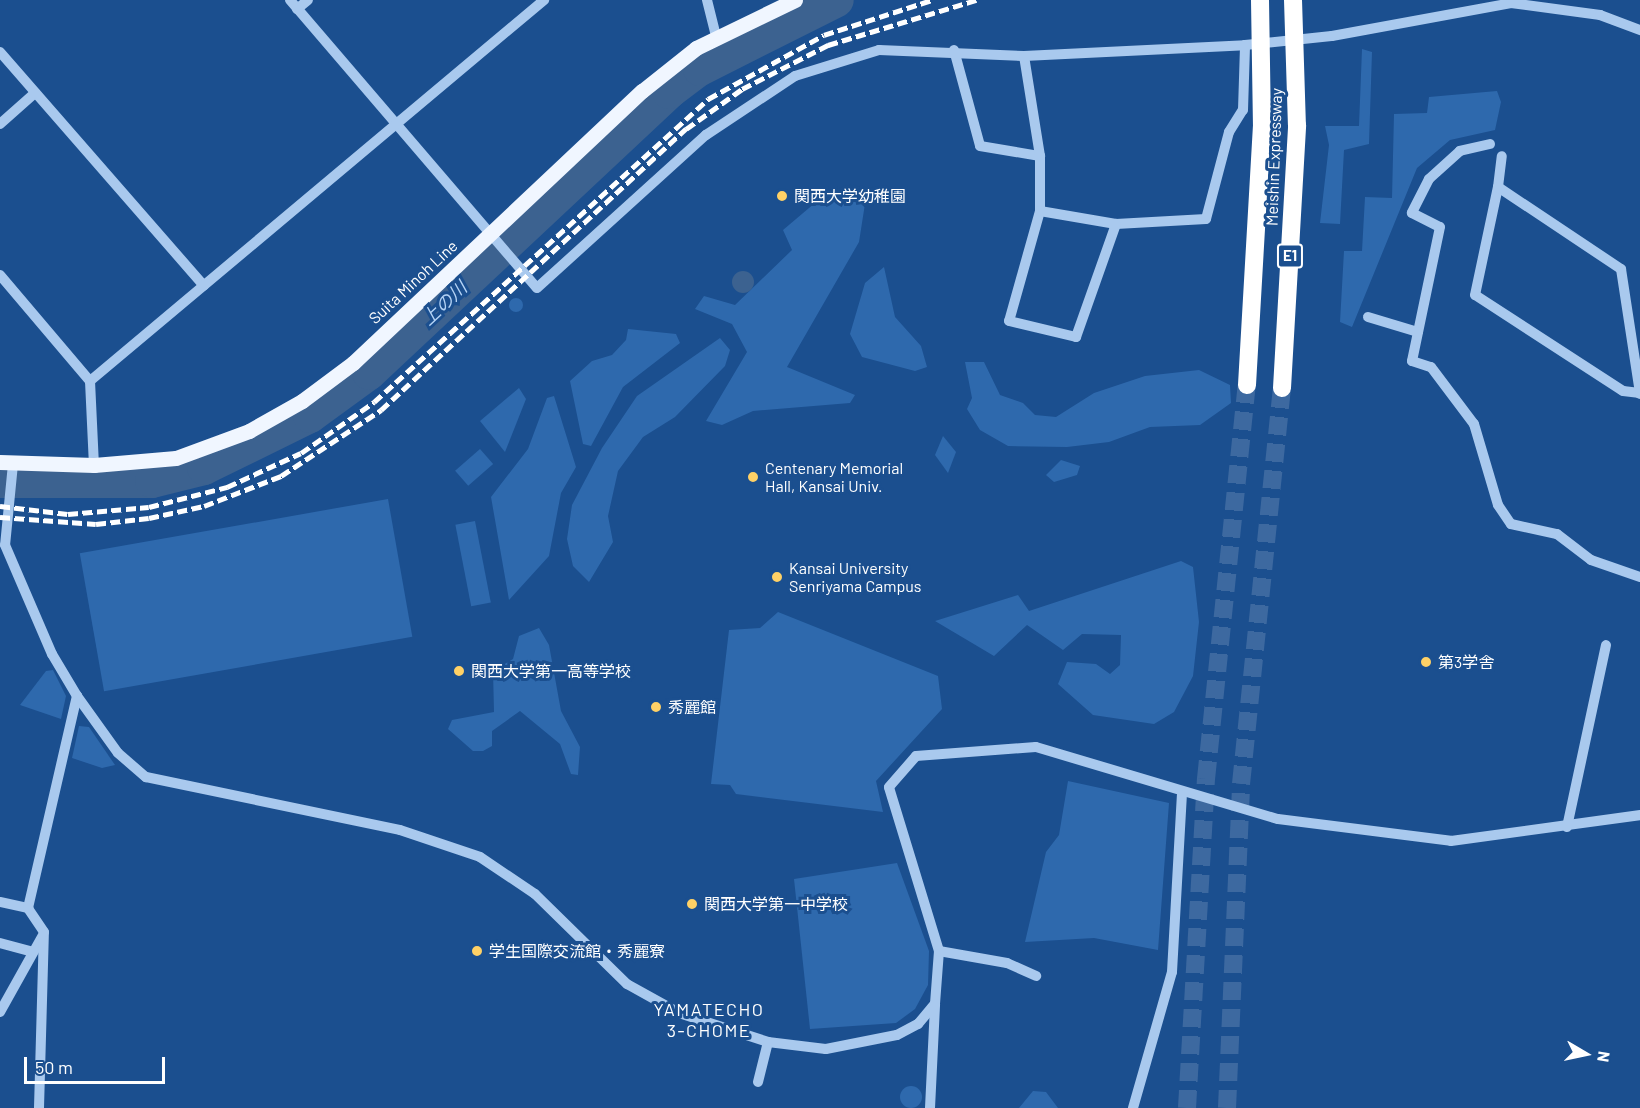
<!DOCTYPE html>
<html>
<head>
<meta charset="utf-8">
<style>
	body { margin:0 }
	#map { position:relative; width:1640px; height:1108px; overflow:hidden; background:#1b4f8f; font-family:Barlow,"Noto Sans JP",sans-serif }
	div>[style] { position:absolute }
	.green>* { inset:0; background:#2e69ad; transform-origin:0 0 }
	.round { border-radius:50% }
	.water>* { inset:0; background:#3c6290 }
	.river>* { height:34px; margin:-17px; padding:0 17px; transform-origin:17px; border-radius:17px; background:#3c6290 }
	.highway-tunnel>* { height:18px; margin-top:-9px; transform-origin:0; background:repeating-linear-gradient(90deg,#3d69a0 0 18px,transparent 0 27px) }
	.minor>* { height:10px; margin:-5px; padding:0 5px; transform-origin:5px; border-radius:5px; background:#a9c9ee }
	.major>* { height:15px; margin:-7.5px; padding:0 7.5px; transform-origin:7.5px; border-radius:7.5px; background:#f0f6ff }
	.highway>* { height:18px; margin:-9px; padding:0 9px; transform-origin:9px; border-radius:9px; background:#fff }
	.rail>* { height:4.5px; margin-top:-2.25px; transform-origin:0; background:repeating-linear-gradient(90deg,#fff 0 10px,transparent 0 14.5px) }
	.highway-bridge>* { height:18px; margin:-9px; padding:0 9px; transform-origin:9px; border-radius:9px; background:#fff }
	.dots>* { width:16px; height:16px; translate:-50% -50%; box-sizing:border-box; border:3px solid #1b4f8f; border-radius:50% }
	span { translate:-50% -50%; white-space:nowrap; text-align:center; line-height:1.15; -webkit-text-stroke:6px #1b4f8f; paint-order:stroke }
	.shield-label span { padding:2px 4px; background:#1b4f8f; border:2px solid; border-radius:4px; -webkit-text-stroke-width:0 }
	.shield-label { font-size:15px; color:#fff; font-weight:700 }
	.street-label { font-size:16px; color:#fff }
	.poi-label { font-size:16px; color:#fff }
	.left { translate:0 -50%; text-align:left }
	.water-label { font-size:18px; color:#b5d3f5; font-style:italic }
	.neighbourhood-label { font-size:18px; color:#fff; letter-spacing:1.5px }
	.north { position:absolute; left:1556px; top:1024px; width:60px; height:60px; -webkit-text-stroke:4px #1b4f8f; paint-order:stroke; rotate:99deg; font-size:16px; font-weight:700; line-height:24px; text-align:center; color:#fff }
	.north::after { content:''; display:block; margin:auto; width:21px; height:27px; background:#fff; clip-path:polygon(50% 0,100% 100%,50% 72%,0 100%) }
	.scale { position:absolute; left:24px; top:1057px; width:141px; height:27px; box-sizing:border-box; border:3px solid #fff; border-top:0; padding-left:8px; font-size:18px; line-height:21px; white-space:nowrap; color:#fff; -webkit-text-stroke:4px #1b4f8f; paint-order:stroke }
</style>
</head>
<body>
<div id="map">
	<div class="green">
		<i style="clip-path:polygon(1362px 49px,1372px 52px,1369px 144px,1344px 150px,1340px 224px,1320px 223px,1329px 145px,1325px 126px,1359px 126px)"></i>
		<i style="clip-path:polygon(1497px 91px,1501px 102px,1495px 130px,1450px 140px,1417px 168px,1352px 327px,1340px 322px,1344px 251px,1362px 251px,1365px 197px,1392px 198px,1394px 114px,1427px 113px,1429px 97px)"></i>
		<i style="clip-path:polygon(867px 191px,859px 242px,787px 367px,855px 395px,850px 403px,753px 411px,722px 425px,706px 421px,747px 352px,732px 324px,695px 309px,704px 296px,735px 305px,792px 250px,783px 230px,822px 197px,838px 203px)"></i>
		<i style="clip-path:polygon(884px 267px,895px 317px,921px 346px,927px 367px,915px 371px,862px 357px,850px 334px,865px 283px)"></i>
		<i class="round" style="left:509px;top:298px;width:14px;height:14px"></i>
		<i style="clip-path:polygon(628px 329px,676px 334px,680px 343px,623px 387px,591px 446px,583px 444px,570px 381px,592px 361px,612px 355px,626px 340px)"></i>
		<i style="clip-path:polygon(720px 338px,730px 350px,725px 366px,675px 417px,643px 437px,618px 471px,608px 516px,613px 542px,589px 582px,573px 566px,567px 539px,572px 505px,602px 448px,637px 396px)"></i>
		<i style="clip-path:polygon(965px 362px,984px 362px,1000px 395px,1023px 403px,1035px 415px,1056px 417px,1094px 393px,1145px 376px,1199px 370px,1230px 385px,1231px 403px,1200px 425px,1150px 427px,1109px 442px,1067px 447px,1008px 446px,980px 430px,967px 409px,972px 398px)"></i>
		<i style="clip-path:polygon(519px 388px,526px 399px,505px 452px,480px 421px)"></i>
		<i style="clip-path:polygon(554px 396px,576px 467px,561px 493px,549px 556px,509px 600px,491px 497px,528px 449px,547px 398px)"></i>
		<i style="clip-path:polygon(943px 436px,956px 452px,948px 473px,935px 455px)"></i>
		<i style="left:480px;top:449px;width:20px;height:33px;rotate:49deg"></i>
		<i style="clip-path:polygon(1061px 460px,1080px 466px,1077px 475px,1054px 482px,1046px 475px)"></i>
		<i style="left:388px;top:499px;width:140px;height:313px;rotate:80deg"></i>
		<i style="left:475px;top:521px;width:83px;height:20px;rotate:79deg"></i>
		<i style="clip-path:polygon(1181px 561px,1193px 567px,1199px 622px,1193px 676px,1174px 712px,1154px 724px,1093px 715px,1058px 684px,1067px 662px,1096px 664px,1110px 674px,1120px 665px,1121px 635px,1082px 634px,1063px 650px,1027px 625px,994px 656px,935px 621px,1018px 595px,1029px 611px)"></i>
		<i style="clip-path:polygon(778px 612px,938px 676px,942px 709px,876px 781px,883px 812px,736px 794px,730px 785px,711px 784px,729px 630px,760px 628px)"></i>
		<i style="clip-path:polygon(539px 628px,549px 645px,561px 711px,580px 747px,578px 775px,571px 774px,560px 744px,520px 711px,492px 731px,492px 746px,483px 751px,473px 751px,448px 729px,452px 720px,494px 712px,493px 671px,513px 659px,519px 636px)"></i>
		<i style="clip-path:polygon(53px 670px,66px 696px,61px 719px,20px 705px,46px 671px)"></i>
		<i style="clip-path:polygon(79px 726px,89px 727px,115px 765px,102px 768px,72px 758px)"></i>
		<i style="clip-path:polygon(1068px 781px,1169px 803px,1158px 950px,1094px 938px,1025px 942px,1046px 852px,1059px 835px)"></i>
		<i style="clip-path:polygon(897px 863px,929px 951px,928px 985px,915px 1009px,896px 1023px,810px 1029px,794px 879px)"></i>
		<i class="round" style="left:900px;top:1086px;width:22px;height:22px"></i>
		<i style="clip-path:polygon(1033px 1091px,1046px 1092px,1058px 1108px,1019px 1108px)"></i>
	</div>
	<div class="water">
		<i class="round" style="left:732px;top:271px;width:22px;height:22px"></i>
	</div>
	<div class="river">
		<i style="left:0;top:481px;width:152px"></i>
		<i style="left:152px;top:481px;width:54px;rotate:-14deg"></i>
		<i style="left:204px;top:468px;width:118px;rotate:-26.1deg"></i>
		<i style="left:310px;top:416px;width:73px;rotate:-36.1deg"></i>
		<i style="left:369px;top:373px;width:411px;rotate:-43.1deg"></i>
		<i style="left:669px;top:92px;width:39px;rotate:-37deg"></i>
		<i style="left:700px;top:69px;width:153px;rotate:-26.7deg"></i>
	</div>
	<div class="highway-tunnel">
		<i style="left:1187px;top:1108px;width:330px;rotate:-86.7deg"></i>
		<i style="left:1206px;top:779px;width:396px;rotate:-84.1deg"></i>
		<i style="left:1227px;top:1108px;width:324px;rotate:-87.5deg"></i>
		<i style="left:1241px;top:784px;width:398px;rotate:-84.1deg"></i>
	</div>
	<div class="minor">
		<i style="left:290px;top:0;width:379px;rotate:49.4deg"></i>
		<i style="left:537px;top:288px;width:228px;rotate:-42.2deg"></i>
		<i style="left:706px;top:135px;width:107px;rotate:-33.5deg"></i>
		<i style="left:795px;top:76px;width:88px;rotate:-17.2deg"></i>
		<i style="left:879px;top:50px;width:145px;rotate:2.4deg"></i>
		<i style="left:1024px;top:56px;width:221px;rotate:-2.8deg"></i>
		<i style="left:1245px;top:45px;width:87px;rotate:-5.9deg"></i>
		<i style="left:1332px;top:36px;width:182px;rotate:-10.4deg"></i>
		<i style="left:1511px;top:3px;width:90px;rotate:7.7deg"></i>
		<i style="left:1600px;top:15px;width:43px;rotate:20.6deg"></i>
		<i style="left:707px;top:0;width:38px;rotate:76deg"></i>
		<i style="left:297px;top:9px;width:14px;rotate:-39deg"></i>
		<i style="left:954px;top:50px;width:99px;rotate:74.8deg"></i>
		<i style="left:980px;top:146px;width:61px;rotate:9.5deg"></i>
		<i style="left:1040px;top:156px;width:55px;rotate:90deg"></i>
		<i style="left:1040px;top:211px;width:114px;rotate:105.7deg"></i>
		<i style="left:1009px;top:321px;width:69px;rotate:13.4deg"></i>
		<i style="left:1076px;top:337px;width:120px;rotate:-70.5deg"></i>
		<i style="left:1116px;top:224px;width:90px;rotate:-3.2deg"></i>
		<i style="left:1206px;top:219px;width:90px;rotate:-75.2deg"></i>
		<i style="left:1229px;top:132px;width:26px;rotate:-58deg"></i>
		<i style="left:1243px;top:110px;width:65px;rotate:-88.2deg"></i>
		<i style="left:0;top:52px;width:310px;rotate:48.9deg"></i>
		<i style="left:1024px;top:56px;width:101px;rotate:80.9deg"></i>
		<i style="left:0;top:124px;width:47px;rotate:-41.5deg"></i>
		<i style="left:1490px;top:144px;width:31px;rotate:167deg"></i>
		<i style="left:1460px;top:151px;width:42px;rotate:137.9deg"></i>
		<i style="left:1429px;top:179px;width:38px;rotate:117deg"></i>
		<i style="left:1412px;top:213px;width:31px;rotate:27deg"></i>
		<i style="left:1440px;top:227px;width:137px;rotate:101.8deg"></i>
		<i style="left:1412px;top:361px;width:20px;rotate:18deg"></i>
		<i style="left:1431px;top:367px;width:71px;rotate:53deg"></i>
		<i style="left:1474px;top:424px;width:84px;rotate:73.5deg"></i>
		<i style="left:1498px;top:505px;width:23px;rotate:56deg"></i>
		<i style="left:1511px;top:524px;width:47px;rotate:12.3deg"></i>
		<i style="left:1557px;top:534px;width:43px;rotate:37.4deg"></i>
		<i style="left:1591px;top:560px;width:52px;rotate:19.1deg"></i>
		<i style="left:1498px;top:187px;width:31px;rotate:-83deg"></i>
		<i style="left:1040px;top:211px;width:77px;rotate:9.7deg"></i>
		<i style="left:0;top:275px;width:139px;rotate:49.7deg"></i>
		<i style="left:90px;top:381px;width:84px;rotate:87.3deg"></i>
		<i style="left:1368px;top:317px;width:52px;rotate:16.7deg"></i>
		<i style="left:90px;top:381px;width:593px;rotate:-40deg"></i>
		<i style="left:1640px;top:393px;width:17px;rotate:-173deg"></i>
		<i style="left:1623px;top:391px;width:176px;rotate:-147deg"></i>
		<i style="left:1475px;top:295px;width:110px;rotate:-78deg"></i>
		<i style="left:1498px;top:187px;width:148px;rotate:33.7deg"></i>
		<i style="left:1621px;top:269px;width:125px;rotate:81.3deg"></i>
		<i style="left:1640px;top:393px;width:1px;rotate:90deg"></i>
		<i style="left:13px;top:464px;width:81px;rotate:95.6deg"></i>
		<i style="left:5px;top:545px;width:119px;rotate:66.7deg"></i>
		<i style="left:52px;top:654px;width:49px;rotate:59.2deg"></i>
		<i style="left:77px;top:696px;width:70px;rotate:54.3deg"></i>
		<i style="left:118px;top:753px;width:37px;rotate:41deg"></i>
		<i style="left:146px;top:777px;width:259px;rotate:11.8deg"></i>
		<i style="left:400px;top:830px;width:84px;rotate:18.6deg"></i>
		<i style="left:480px;top:857px;width:66px;rotate:33.9deg"></i>
		<i style="left:535px;top:894px;width:129px;rotate:44.4deg"></i>
		<i style="left:627px;top:984px;width:60px;rotate:29.1deg"></i>
		<i style="left:679px;top:1013px;width:94px;rotate:18deg"></i>
		<i style="left:768px;top:1042px;width:58px;rotate:6.9deg"></i>
		<i style="left:826px;top:1049px;width:72px;rotate:-11.2deg"></i>
		<i style="left:897px;top:1035px;width:24px;rotate:-28deg"></i>
		<i style="left:918px;top:1024px;width:26px;rotate:-50deg"></i>
		<i style="left:935px;top:1004px;width:53px;rotate:-85.7deg"></i>
		<i style="left:939px;top:951px;width:171px;rotate:-107deg"></i>
		<i style="left:889px;top:787px;width:41px;rotate:-48.9deg"></i>
		<i style="left:916px;top:756px;width:120px;rotate:-4.3deg"></i>
		<i style="left:1036px;top:747px;width:252px;rotate:16.6deg"></i>
		<i style="left:1278px;top:819px;width:174px;rotate:7.2deg"></i>
		<i style="left:1451px;top:841px;width:191px;rotate:-7.8deg"></i>
		<i style="left:1567px;top:827px;width:186px;rotate:-77.9deg"></i>
		<i style="left:0;top:902px;width:29px;rotate:12deg"></i>
		<i style="left:0;top:943px;width:34px;rotate:15deg"></i>
		<i style="left:939px;top:951px;width:69px;rotate:10deg"></i>
		<i style="left:1007px;top:963px;width:32px;rotate:24deg"></i>
		<i style="left:0;top:1012px;width:88px;rotate:-60.8deg"></i>
		<i style="left:758px;top:1082px;width:41px;rotate:-76deg"></i>
		<i style="left:39px;top:1108px;width:176px;rotate:-88.4deg"></i>
		<i style="left:44px;top:932px;width:29px;rotate:-124deg"></i>
		<i style="left:28px;top:908px;width:218px;rotate:-77deg"></i>
		<i style="left:930px;top:1108px;width:104px;rotate:-87.2deg"></i>
		<i style="left:1133px;top:1108px;width:141px;rotate:-74deg"></i>
		<i style="left:1172px;top:972px;width:177px;rotate:-86.8deg"></i>
	</div>
	<div class="major">
		<i style="left:0;top:462px;width:94px;rotate:1.8deg"></i>
		<i style="left:94px;top:465px;width:82px;rotate:-4.9deg"></i>
		<i style="left:176px;top:458px;width:78px;rotate:-20.3deg"></i>
		<i style="left:249px;top:431px;width:61px;rotate:-29.5deg"></i>
		<i style="left:302px;top:401px;width:64px;rotate:-36.7deg"></i>
		<i style="left:353px;top:363px;width:397px;rotate:-43.3deg"></i>
		<i style="left:642px;top:91px;width:69px;rotate:-38.5deg"></i>
		<i style="left:696px;top:48px;width:110px;rotate:-25.9deg"></i>
	</div>
	<div class="highway">
		<i style="left:1247px;top:385px;width:259px;rotate:-86.7deg"></i>
		<i style="left:1282px;top:388px;width:263px;rotate:-86.7deg"></i>
	</div>
	<div class="rail">
		<i style="left:0;top:506px;width:68px;rotate:6.7deg"></i>
		<i style="left:68px;top:514px;width:81px;rotate:-4.9deg"></i>
		<i style="left:149px;top:507px;width:81px;rotate:-14.4deg"></i>
		<i style="left:227px;top:487px;width:81px;rotate:-24.7deg"></i>
		<i style="left:301px;top:453px;width:89px;rotate:-34.9deg"></i>
		<i style="left:374px;top:402px;width:451px;rotate:-42.2deg"></i>
		<i style="left:708px;top:99px;width:132px;rotate:-28.9deg"></i>
		<i style="left:824px;top:35px;width:114px;rotate:-18deg"></i>
		<i style="left:0;top:517px;width:96px;rotate:4.2deg"></i>
		<i style="left:96px;top:524px;width:53px;rotate:-6.5deg"></i>
		<i style="left:149px;top:518px;width:56px;rotate:-12.3deg"></i>
		<i style="left:204px;top:506px;width:83px;rotate:-21.3deg"></i>
		<i style="left:281px;top:476px;width:120px;rotate:-33.4deg"></i>
		<i style="left:381px;top:410px;width:415px;rotate:-42.7deg"></i>
		<i style="left:686px;top:129px;width:69px;rotate:-35.5deg"></i>
		<i style="left:742px;top:89px;width:97px;rotate:-27.1deg"></i>
		<i style="left:828px;top:45px;width:155px;rotate:-16.9deg"></i>
	</div>
	<div class="highway-bridge">
		<i style="left:1260px;top:0;width:126px;rotate:89.1deg"></i>
		<i style="left:1293px;top:0;width:125px;rotate:88.2deg"></i>
	</div>
	<div class="dots">
		<i style="left:782px;top:196px;background:#ffd166"></i>
		<i style="left:753px;top:477px;background:#ffd166"></i>
		<i style="left:777px;top:577px;background:#ffd166"></i>
		<i style="left:1426px;top:662px;background:#ffd166"></i>
		<i style="left:459px;top:671px;background:#ffd166"></i>
		<i style="left:656px;top:707px;background:#ffd166"></i>
		<i style="left:692px;top:904px;background:#ffd166"></i>
		<i style="left:477px;top:951px;background:#ffd166"></i>
	</div>
	<div class="shield-label">
		<span style="left:1290px;top:256px">E1</span>
	</div>
	<div class="street-label">
		<span style="left:1274px;top:157px;rotate:-88deg">Meishin Expressway</span>
		<span style="left:413px;top:282px;rotate:-43deg">Suita Minoh Line</span>
	</div>
	<div class="poi-label">
		<span class="left" style="left:794px;top:196px">関西大学幼稚園</span>
		<span class="left" style="left:765px;top:477px">Centenary Memorial<br>Hall, Kansai Univ.</span>
		<span class="left" style="left:789px;top:577px">Kansai University<br>Senriyama Campus</span>
		<span class="left" style="left:1438px;top:662px">第3学舎</span>
		<span class="left" style="left:471px;top:671px">関西大学第一高等学校</span>
		<span class="left" style="left:668px;top:707px">秀麗館</span>
		<span class="left" style="left:704px;top:904px">関西大学第一中学校</span>
		<span class="left" style="left:489px;top:951px">学生国際交流館・秀麗寮</span>
	</div>
	<div class="water-label">
		<span style="left:444px;top:303px;rotate:-43deg">上の川</span>
	</div>
	<div class="neighbourhood-label">
		<span style="left:709px;top:1020px">YAMATECHO<br>3-CHOME</span>
	</div>
	<div class="north">N</div>
	<div class="scale">50 m</div>
</div>
</body>
</html>
